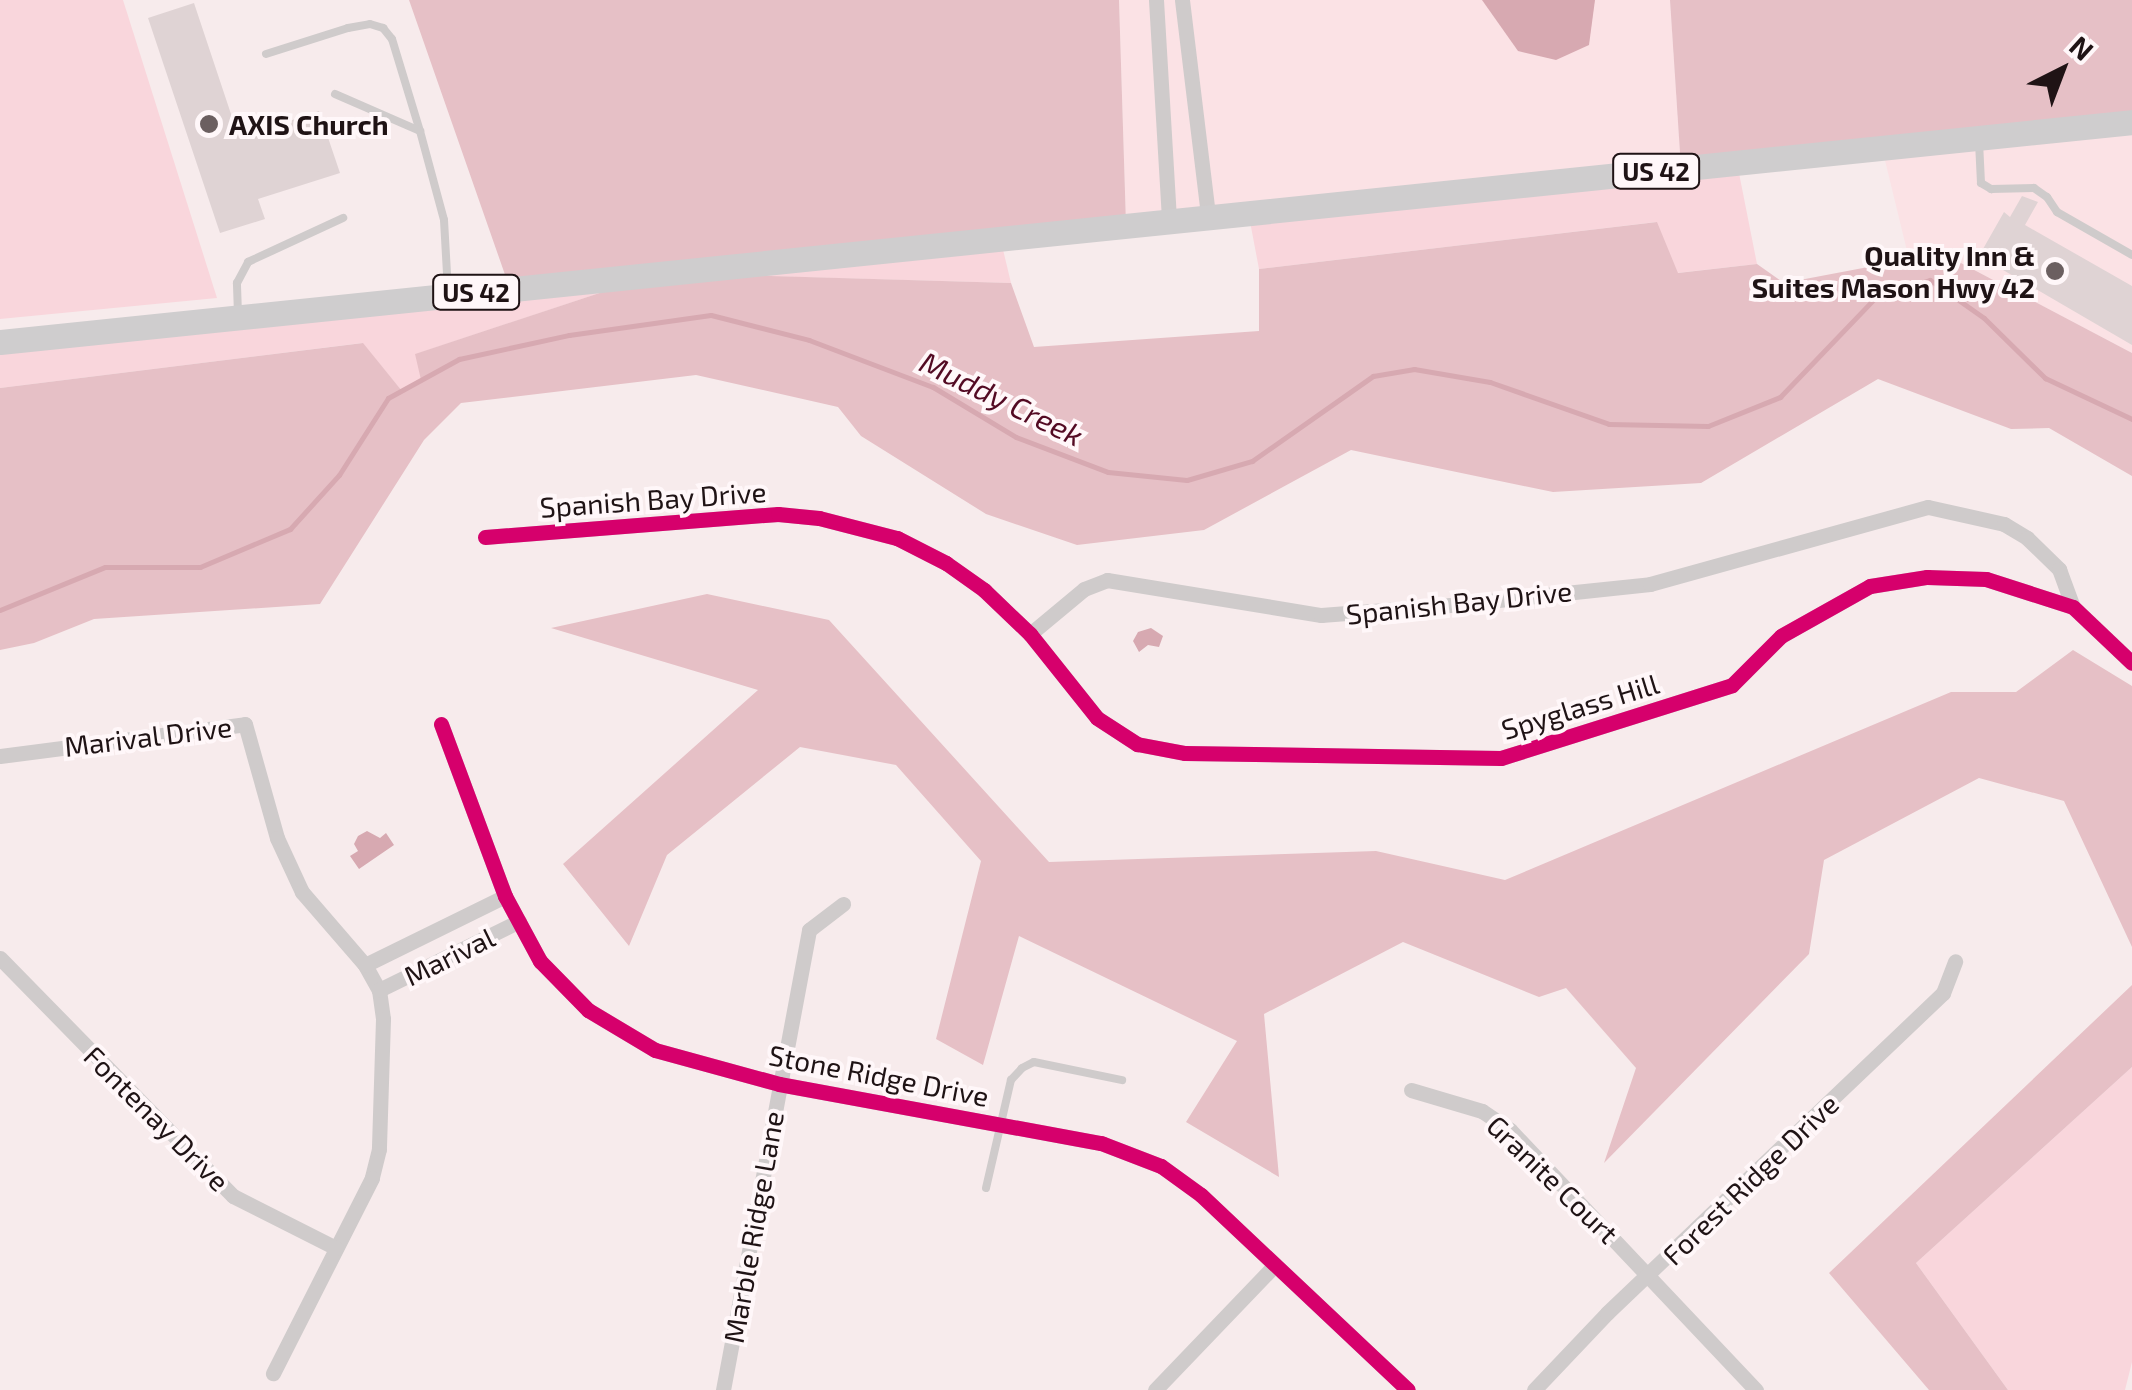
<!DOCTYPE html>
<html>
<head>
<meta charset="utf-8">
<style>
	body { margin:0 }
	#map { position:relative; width:2132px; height:1390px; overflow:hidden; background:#f7ebec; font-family:"Exo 2",sans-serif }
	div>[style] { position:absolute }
	.built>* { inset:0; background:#fbe2e5 }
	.green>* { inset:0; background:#f9d6dc }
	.forest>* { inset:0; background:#e6c0c6 }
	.water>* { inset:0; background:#d7a9b1 }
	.stream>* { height:5px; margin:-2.5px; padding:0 2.5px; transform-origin:2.5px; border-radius:2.5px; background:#d7a9b1 }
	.building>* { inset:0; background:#dfd3d4 }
	.lane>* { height:8px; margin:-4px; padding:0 4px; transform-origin:4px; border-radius:4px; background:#cfcbcb }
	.street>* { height:15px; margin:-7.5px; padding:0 7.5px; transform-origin:7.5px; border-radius:7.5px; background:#cfcbcb }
	.primary>* { height:25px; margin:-12.5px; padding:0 12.5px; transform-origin:12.5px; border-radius:12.5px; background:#cfcdce }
	.cycleway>* { height:15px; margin:-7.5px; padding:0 7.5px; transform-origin:7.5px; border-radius:7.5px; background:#d6006c }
	.dots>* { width:28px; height:28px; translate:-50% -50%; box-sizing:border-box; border:5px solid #fff7f9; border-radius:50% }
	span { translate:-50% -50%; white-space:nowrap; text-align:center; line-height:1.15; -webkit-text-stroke:8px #fff7f9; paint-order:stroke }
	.shield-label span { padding:2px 8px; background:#fff7f9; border:2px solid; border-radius:8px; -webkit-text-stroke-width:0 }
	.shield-label { font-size:25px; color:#1f1315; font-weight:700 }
	.poi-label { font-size:28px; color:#1f1315; font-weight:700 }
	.left { translate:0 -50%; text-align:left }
	.right { translate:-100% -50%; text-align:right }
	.street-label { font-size:28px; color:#1f1315 }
	.water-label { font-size:30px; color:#530a23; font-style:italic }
	.north { position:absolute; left:2012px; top:20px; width:100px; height:100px; -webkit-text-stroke:8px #fff7f9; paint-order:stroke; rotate:42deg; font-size:28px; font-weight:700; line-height:40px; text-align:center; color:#1f1315 }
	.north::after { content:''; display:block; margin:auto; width:35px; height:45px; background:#1f1315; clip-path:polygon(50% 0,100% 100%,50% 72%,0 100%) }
</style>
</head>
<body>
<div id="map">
	<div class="built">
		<i style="clip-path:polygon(1119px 0,1670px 0,1681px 168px,1126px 224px)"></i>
		<i style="clip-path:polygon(2132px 122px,2132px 353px,1942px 253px,1909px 259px,1882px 148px)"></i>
	</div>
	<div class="green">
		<i style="clip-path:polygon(0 0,123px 0,217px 298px,0 319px)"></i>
		<i style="clip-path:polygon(1737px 163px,1757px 264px,1677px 273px,1656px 222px,1259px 269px,1248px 211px)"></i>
		<i style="clip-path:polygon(1000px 237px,1011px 283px,660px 273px,416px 354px,422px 380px,402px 391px,362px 343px,0 388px,0 342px)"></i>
		<i style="clip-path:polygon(2132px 1067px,2132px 1362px,2125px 1390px,2008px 1390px,1916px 1263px)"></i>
	</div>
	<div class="forest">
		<i style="clip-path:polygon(409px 0,1119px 0,1126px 224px,669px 273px,1011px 283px,1034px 347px,1259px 331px,1259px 269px,1657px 222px,1678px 273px,1757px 264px,1784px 283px,1942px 253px,2132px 353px,2132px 476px,2049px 428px,2011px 429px,1878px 379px,1701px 483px,1553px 492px,1351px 450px,1204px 530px,1077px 545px,986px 514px,861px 436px,838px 407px,696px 375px,461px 403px,424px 440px,320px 604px,94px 619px,34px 643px,0 650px,0 388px,363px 343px,402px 391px,421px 380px,415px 354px,654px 275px,510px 289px)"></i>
		<i style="clip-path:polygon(1670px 0,2132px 0,2132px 122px,1681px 168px)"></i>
		<i style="clip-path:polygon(707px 594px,829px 620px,1049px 862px,1376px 851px,1505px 880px,1951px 692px,2016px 692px,2073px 650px,2132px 686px,2132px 947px,2064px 801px,1979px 778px,1824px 860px,1809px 954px,1604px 1163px,1636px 1068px,1566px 988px,1539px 997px,1403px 942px,1264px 1014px,1279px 1177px,1186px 1122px,1237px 1041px,1019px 936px,983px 1065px,936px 1039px,981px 861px,896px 765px,800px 747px,667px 855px,629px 946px,563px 864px,758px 690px,551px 628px)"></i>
		<i style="clip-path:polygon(2132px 985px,2132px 1067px,1916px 1263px,2008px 1390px,1929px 1390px,1829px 1273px)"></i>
	</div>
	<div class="water">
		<i style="clip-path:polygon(1482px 0,1595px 0,1589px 45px,1556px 60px,1518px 51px)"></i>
		<i style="clip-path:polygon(1151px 628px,1163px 636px,1159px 647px,1148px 645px,1139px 652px,1133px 641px,1138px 632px)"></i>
		<i style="clip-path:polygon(367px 831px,380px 838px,386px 833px,394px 845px,359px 869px,350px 856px,358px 851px,354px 844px,358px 836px)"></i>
	</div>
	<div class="stream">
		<i style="left:0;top:610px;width:113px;rotate:-22.3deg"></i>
		<i style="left:105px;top:567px;width:95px"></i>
		<i style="left:200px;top:567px;width:98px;rotate:-22.9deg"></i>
		<i style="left:290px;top:529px;width:73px;rotate:-47.8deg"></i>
		<i style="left:339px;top:475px;width:91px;rotate:-57.5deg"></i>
		<i style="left:388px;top:398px;width:81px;rotate:-28.8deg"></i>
		<i style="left:459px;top:359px;width:113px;rotate:-12.3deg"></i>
		<i style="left:569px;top:335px;width:143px;rotate:-8deg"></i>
		<i style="left:711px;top:315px;width:101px;rotate:14.3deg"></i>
		<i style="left:809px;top:340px;width:133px;rotate:20.8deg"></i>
		<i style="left:933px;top:387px;width:97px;rotate:31.1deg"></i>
		<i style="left:1016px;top:437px;width:98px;rotate:20.8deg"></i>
		<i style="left:1108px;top:472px;width:79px;rotate:5.8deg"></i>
		<i style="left:1187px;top:480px;width:68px;rotate:-16.3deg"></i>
		<i style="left:1252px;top:461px;width:148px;rotate:-35.1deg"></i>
		<i style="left:1373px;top:376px;width:42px;rotate:-9.7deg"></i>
		<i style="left:1414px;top:369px;width:77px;rotate:9.7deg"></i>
		<i style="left:1490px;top:382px;width:126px;rotate:19.4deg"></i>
		<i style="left:1609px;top:424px;width:99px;rotate:1.2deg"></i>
		<i style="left:1708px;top:426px;width:78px;rotate:-21.9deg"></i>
		<i style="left:1780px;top:397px;width:137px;rotate:-46.2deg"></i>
		<i style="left:1875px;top:298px;width:58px;rotate:-18.1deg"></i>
		<i style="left:1930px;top:280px;width:66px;rotate:35.1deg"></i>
		<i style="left:1984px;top:318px;width:86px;rotate:44.5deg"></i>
		<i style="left:2045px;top:378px;width:96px;rotate:25.2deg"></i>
	</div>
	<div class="building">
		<i style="clip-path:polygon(194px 3px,239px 138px,319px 111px,340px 173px,258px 199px,265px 219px,220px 233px,148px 18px)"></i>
		<i style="clip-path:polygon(2022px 196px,2038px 202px,2025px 225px,2132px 286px,2132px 345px,1979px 256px,2004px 212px,2010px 217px)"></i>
	</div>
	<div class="lane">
		<i style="left:266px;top:54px;width:86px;rotate:-17.6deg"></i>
		<i style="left:348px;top:28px;width:22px;rotate:-10deg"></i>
		<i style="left:370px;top:24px;width:14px;rotate:17deg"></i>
		<i style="left:383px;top:28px;width:14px;rotate:51deg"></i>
		<i style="left:392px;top:39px;width:96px;rotate:73.1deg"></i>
		<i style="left:335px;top:94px;width:93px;rotate:23.5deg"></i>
		<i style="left:420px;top:131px;width:92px;rotate:74.9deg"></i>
		<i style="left:444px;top:220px;width:71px;rotate:86.8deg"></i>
		<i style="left:1979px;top:142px;width:41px;rotate:87.2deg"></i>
		<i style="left:1981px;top:183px;width:12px;rotate:31deg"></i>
		<i style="left:1991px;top:189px;width:43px;rotate:-1.3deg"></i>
		<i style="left:2034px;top:188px;width:16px;rotate:35deg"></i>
		<i style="left:2047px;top:197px;width:18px;rotate:56deg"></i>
		<i style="left:2057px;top:212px;width:86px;rotate:29.8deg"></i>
		<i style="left:238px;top:314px;width:31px;rotate:-92deg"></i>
		<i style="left:237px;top:283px;width:24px;rotate:-62deg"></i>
		<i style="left:248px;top:262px;width:105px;rotate:-24.9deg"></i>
		<i style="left:986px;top:1188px;width:111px;rotate:-77deg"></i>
		<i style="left:1011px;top:1080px;width:16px;rotate:-47deg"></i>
		<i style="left:1022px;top:1068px;width:13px;rotate:-27deg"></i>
		<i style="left:1034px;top:1062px;width:90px;rotate:11.6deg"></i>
	</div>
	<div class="street">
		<i style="left:1156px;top:0;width:219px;rotate:86.6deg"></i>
		<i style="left:1182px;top:0;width:217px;rotate:83.1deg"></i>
		<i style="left:485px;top:537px;width:294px;rotate:-4.5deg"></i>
		<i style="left:778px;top:514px;width:41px;rotate:5.6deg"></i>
		<i style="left:819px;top:518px;width:81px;rotate:14.4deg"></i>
		<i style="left:897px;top:538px;width:55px;rotate:27deg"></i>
		<i style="left:946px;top:563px;width:47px;rotate:35.4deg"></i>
		<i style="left:984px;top:590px;width:64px;rotate:43.7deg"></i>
		<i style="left:1030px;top:634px;width:107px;rotate:51.4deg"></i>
		<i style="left:1097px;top:718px;width:48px;rotate:33deg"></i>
		<i style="left:1137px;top:744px;width:49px;rotate:10.6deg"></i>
		<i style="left:1185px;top:753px;width:316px;rotate:0.9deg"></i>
		<i style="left:1501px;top:758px;width:242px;rotate:-17.5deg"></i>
		<i style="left:1732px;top:685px;width:69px;rotate:-45deg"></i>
		<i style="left:1781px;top:636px;width:102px;rotate:-29.3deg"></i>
		<i style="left:1870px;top:586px;width:58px;rotate:-9deg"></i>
		<i style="left:1927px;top:577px;width:59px;rotate:1.9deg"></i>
		<i style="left:1986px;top:579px;width:91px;rotate:17.8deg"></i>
		<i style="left:2073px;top:607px;width:81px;rotate:43.5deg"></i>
		<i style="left:1030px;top:634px;width:70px;rotate:-39.8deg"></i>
		<i style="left:1084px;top:589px;width:25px;rotate:-21deg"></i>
		<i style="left:1107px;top:580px;width:217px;rotate:9.3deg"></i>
		<i style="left:1321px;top:615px;width:130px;rotate:-4.4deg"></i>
		<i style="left:1451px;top:605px;width:200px;rotate:-6deg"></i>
		<i style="left:1650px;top:584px;width:288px;rotate:-15.5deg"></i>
		<i style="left:1928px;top:507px;width:78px;rotate:12.6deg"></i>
		<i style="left:2004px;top:524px;width:27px;rotate:31deg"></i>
		<i style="left:2027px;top:538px;width:45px;rotate:44.1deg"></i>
		<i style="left:2059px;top:569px;width:40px;rotate:69.8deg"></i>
		<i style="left:441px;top:724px;width:184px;rotate:69.6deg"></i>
		<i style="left:505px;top:896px;width:74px;rotate:61.7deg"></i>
		<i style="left:540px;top:961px;width:69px;rotate:45.6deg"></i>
		<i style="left:588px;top:1010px;width:78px;rotate:30.8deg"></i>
		<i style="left:655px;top:1050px;width:129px;rotate:15.3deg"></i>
		<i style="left:779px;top:1084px;width:327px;rotate:10.4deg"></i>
		<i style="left:1101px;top:1143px;width:64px;rotate:21deg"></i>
		<i style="left:1161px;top:1166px;width:49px;rotate:35.9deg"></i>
		<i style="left:1201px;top:1195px;width:284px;rotate:43.3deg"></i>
		<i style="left:0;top:756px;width:247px;rotate:-7.4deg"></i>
		<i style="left:245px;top:724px;width:118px;rotate:74.3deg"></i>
		<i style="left:277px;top:838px;width:60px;rotate:65.2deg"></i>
		<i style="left:302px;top:892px;width:96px;rotate:49.2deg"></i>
		<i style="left:365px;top:965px;width:29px;rotate:61deg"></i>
		<i style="left:379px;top:990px;width:29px;rotate:82deg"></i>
		<i style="left:383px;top:1019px;width:130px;rotate:91.8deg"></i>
		<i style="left:379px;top:1149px;width:30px;rotate:104deg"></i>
		<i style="left:372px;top:1178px;width:219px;rotate:116.9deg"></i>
		<i style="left:0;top:958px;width:333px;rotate:45.6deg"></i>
		<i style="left:233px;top:1196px;width:115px;rotate:26.8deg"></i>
		<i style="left:365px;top:965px;width:156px;rotate:-26.2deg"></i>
		<i style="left:379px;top:990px;width:156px;rotate:-26.2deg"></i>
		<i style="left:1411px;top:1090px;width:74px;rotate:16.5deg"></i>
		<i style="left:1482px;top:1111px;width:34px;rotate:34deg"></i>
		<i style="left:1510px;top:1130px;width:358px;rotate:46.6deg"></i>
		<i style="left:723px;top:1390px;width:468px;rotate:-79.4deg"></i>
		<i style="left:809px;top:930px;width:43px;rotate:-37.4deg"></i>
		<i style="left:1155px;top:1390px;width:173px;rotate:-46.2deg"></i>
		<i style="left:1534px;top:1390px;width:106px;rotate:-46.5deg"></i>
		<i style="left:1607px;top:1313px;width:464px;rotate:-43.6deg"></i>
		<i style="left:1943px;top:993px;width:34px;rotate:-69deg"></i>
	</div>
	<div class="primary">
		<i style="left:0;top:342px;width:2143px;rotate:-5.89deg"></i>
	</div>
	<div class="cycleway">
		<i style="left:485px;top:537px;width:294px;rotate:-4.5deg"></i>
		<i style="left:778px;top:514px;width:41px;rotate:5.6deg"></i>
		<i style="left:819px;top:518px;width:81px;rotate:14.4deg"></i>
		<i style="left:897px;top:538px;width:55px;rotate:27deg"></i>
		<i style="left:946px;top:563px;width:47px;rotate:35.4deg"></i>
		<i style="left:984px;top:590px;width:64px;rotate:43.7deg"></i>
		<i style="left:1030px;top:634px;width:107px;rotate:51.4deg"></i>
		<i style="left:1097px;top:718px;width:48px;rotate:33deg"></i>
		<i style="left:1137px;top:744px;width:49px;rotate:10.6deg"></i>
		<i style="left:1185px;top:753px;width:316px;rotate:0.9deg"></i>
		<i style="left:1501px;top:758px;width:242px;rotate:-17.5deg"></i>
		<i style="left:1732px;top:685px;width:69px;rotate:-45deg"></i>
		<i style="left:1781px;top:636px;width:102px;rotate:-29.3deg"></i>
		<i style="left:1870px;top:586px;width:58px;rotate:-9deg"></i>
		<i style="left:1927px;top:577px;width:59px;rotate:1.9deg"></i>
		<i style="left:1986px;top:579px;width:91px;rotate:17.8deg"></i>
		<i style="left:2073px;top:607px;width:81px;rotate:43.5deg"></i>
		<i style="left:441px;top:724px;width:184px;rotate:69.6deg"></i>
		<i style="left:505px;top:896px;width:74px;rotate:61.7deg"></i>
		<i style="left:540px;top:961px;width:69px;rotate:45.6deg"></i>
		<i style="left:588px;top:1010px;width:78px;rotate:30.8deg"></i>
		<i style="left:655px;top:1050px;width:129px;rotate:15.3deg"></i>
		<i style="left:779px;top:1084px;width:327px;rotate:10.4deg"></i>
		<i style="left:1101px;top:1143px;width:64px;rotate:21deg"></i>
		<i style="left:1161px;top:1166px;width:49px;rotate:35.9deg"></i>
		<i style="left:1201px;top:1195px;width:284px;rotate:43.3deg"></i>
	</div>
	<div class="dots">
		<i style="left:209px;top:124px;background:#6b5f60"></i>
		<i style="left:2055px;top:271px;background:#6b5f60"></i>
	</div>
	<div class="shield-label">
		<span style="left:1656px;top:171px">US 42</span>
		<span style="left:476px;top:292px">US 42</span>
	</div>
	<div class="poi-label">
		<span class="left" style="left:229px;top:124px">AXIS Church</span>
		<span class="right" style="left:2035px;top:271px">Quality Inn &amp;<br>Suites Mason Hwy 42</span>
	</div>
	<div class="street-label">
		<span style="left:653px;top:499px;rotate:-4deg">Spanish Bay Drive</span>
		<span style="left:1459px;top:602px;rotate:-6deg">Spanish Bay Drive</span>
		<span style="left:1580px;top:706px;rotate:-17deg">Spyglass Hill</span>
		<span style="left:148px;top:736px;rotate:-7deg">Marival Drive</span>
		<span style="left:449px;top:956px;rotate:-26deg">Marival</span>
		<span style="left:879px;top:1075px;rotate:11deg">Stone Ridge Drive</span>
		<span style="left:157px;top:1118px;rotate:45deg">Fontenay Drive</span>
		<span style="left:1553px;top:1179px;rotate:44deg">Granite Court</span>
		<span style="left:1750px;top:1179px;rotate:-44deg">Forest Ridge Drive</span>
		<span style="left:753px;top:1227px;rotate:-80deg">Marble Ridge Lane</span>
	</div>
	<div class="water-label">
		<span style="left:1002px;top:398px;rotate:26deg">Muddy Creek</span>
	</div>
	<div class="north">N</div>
</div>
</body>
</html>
